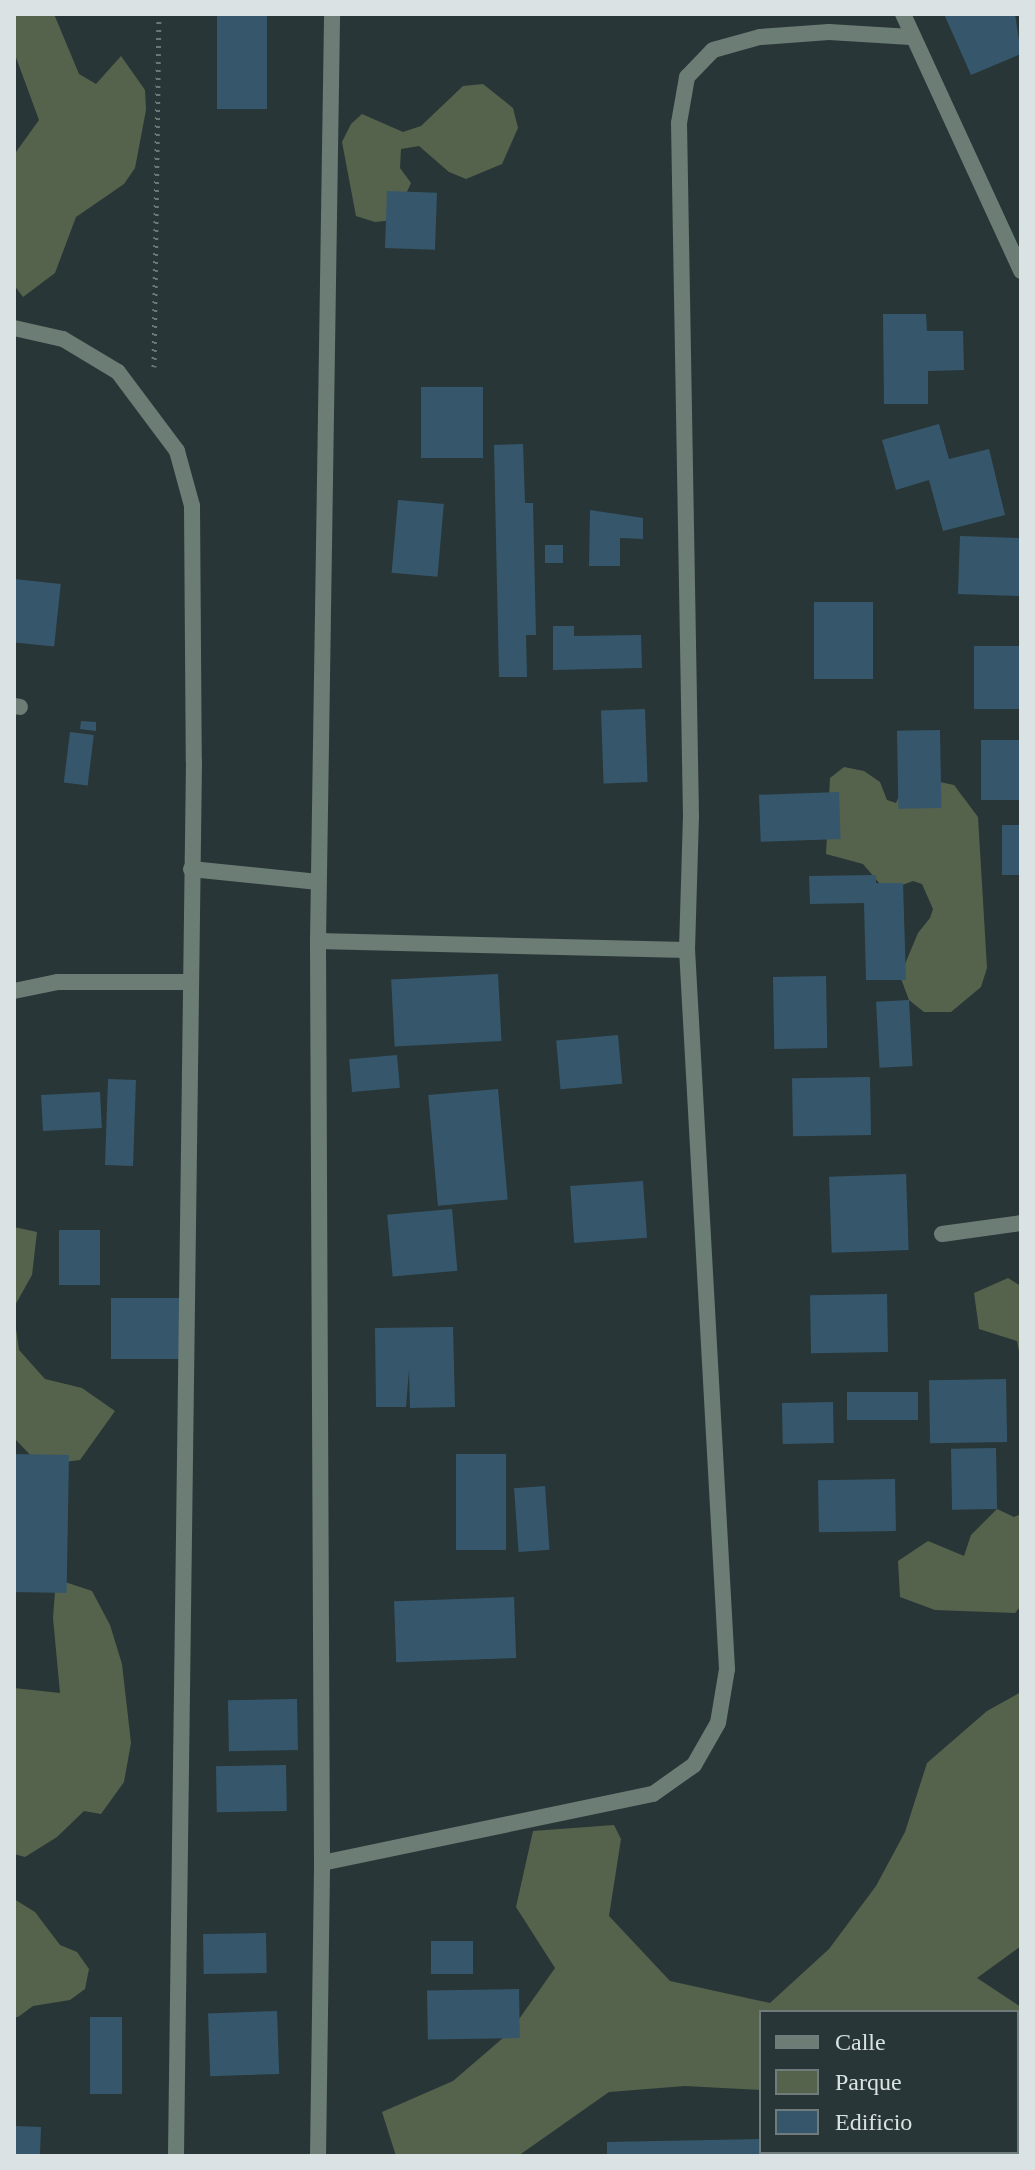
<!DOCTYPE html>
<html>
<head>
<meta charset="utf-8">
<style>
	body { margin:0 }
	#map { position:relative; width:1035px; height:2170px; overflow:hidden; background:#293637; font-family:"Times New Roman",serif }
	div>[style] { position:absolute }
	.green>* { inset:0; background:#55634c }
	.building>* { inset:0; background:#36576b; transform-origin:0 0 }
	.path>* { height:5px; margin-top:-2.5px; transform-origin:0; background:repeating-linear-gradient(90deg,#6c7778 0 2px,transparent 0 8px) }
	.minor>* { height:16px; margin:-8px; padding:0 8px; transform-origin:8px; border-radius:8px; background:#6c7d75 }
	span { translate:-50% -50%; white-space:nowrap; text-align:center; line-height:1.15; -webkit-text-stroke:6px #293637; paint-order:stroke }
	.frame { position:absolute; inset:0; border:16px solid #dae2e3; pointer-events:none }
	.legend { position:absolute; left:759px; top:2010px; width:260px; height:144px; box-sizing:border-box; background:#293637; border:2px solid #707b7c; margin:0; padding:10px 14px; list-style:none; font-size:24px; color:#dae2e3 }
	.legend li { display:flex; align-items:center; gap:16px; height:40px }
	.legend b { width:40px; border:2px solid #707b7c }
</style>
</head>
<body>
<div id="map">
	<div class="green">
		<i style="clip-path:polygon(14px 14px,54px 14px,79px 74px,96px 84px,121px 56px,145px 90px,146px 110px,135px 168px,124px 184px,76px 217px,55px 273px,23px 297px,14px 285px,16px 152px,39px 120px,14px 52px)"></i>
		<i style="clip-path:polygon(483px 84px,513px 108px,518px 128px,502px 164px,466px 179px,449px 172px,419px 146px,401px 149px,400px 168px,411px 183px,394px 220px,375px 222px,356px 216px,342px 142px,351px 124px,362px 114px,403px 132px,421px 126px,463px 86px)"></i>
		<i style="clip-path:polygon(844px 767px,864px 771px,880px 782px,887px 800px,896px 803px,900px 794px,935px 781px,954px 785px,978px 817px,987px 968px,981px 987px,951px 1012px,924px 1012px,909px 1000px,900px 976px,918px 933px,930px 918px,933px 909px,922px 884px,913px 881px,886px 891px,863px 864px,826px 854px,830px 778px)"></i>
		<i style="clip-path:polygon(14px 1227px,37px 1232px,32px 1275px,14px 1307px)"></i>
		<i style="clip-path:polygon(1008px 1278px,1021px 1286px,1021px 1362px,1017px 1341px,979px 1329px,974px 1293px)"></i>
		<i style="clip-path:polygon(14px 1314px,19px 1350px,45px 1379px,82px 1388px,115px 1411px,80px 1460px,40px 1465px,14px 1438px)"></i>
		<i style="clip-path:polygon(997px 1509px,1014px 1517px,1021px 1514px,1021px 1606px,1015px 1613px,935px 1610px,900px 1597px,898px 1561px,928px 1541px,964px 1556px,971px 1535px)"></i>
		<i style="clip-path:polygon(56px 1579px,92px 1591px,110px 1625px,122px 1664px,131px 1743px,124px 1782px,101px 1814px,84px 1811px,57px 1837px,25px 1857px,14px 1854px,14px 1688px,60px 1693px,53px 1618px)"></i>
		<i style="clip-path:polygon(1021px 1692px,1021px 1946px,977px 1978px,1021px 2007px,1017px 2075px,1017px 2012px,761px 2012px,761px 2090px,685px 2086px,609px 2092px,518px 2156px,396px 2156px,382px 2112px,453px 2081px,510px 2032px,555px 1968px,516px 1907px,533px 1831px,614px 1825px,621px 1839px,609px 1916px,670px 1981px,770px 2003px,829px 1949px,876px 1886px,905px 1832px,927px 1763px,987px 1711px)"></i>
		<i style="clip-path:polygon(14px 1899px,35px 1912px,60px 1945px,77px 1952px,89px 1969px,85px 1989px,70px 2000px,33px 2006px,18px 2017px,14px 2017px)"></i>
	</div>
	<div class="building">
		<i style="left:217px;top:14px;width:50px;height:95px"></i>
		<i style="clip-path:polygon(944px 14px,1015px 14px,1021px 54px,971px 75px)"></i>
		<i style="left:387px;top:191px;width:50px;height:57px;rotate:2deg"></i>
		<i style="clip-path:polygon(883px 314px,926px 314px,927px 331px,963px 331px,964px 370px,928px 371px,928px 404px,884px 404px)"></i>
		<i style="left:421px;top:387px;width:62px;height:71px"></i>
		<i style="clip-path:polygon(939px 424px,949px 459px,989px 449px,1005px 515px,943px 531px,929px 480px,896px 490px,882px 440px)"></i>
		<i style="clip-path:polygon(523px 444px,525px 503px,533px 503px,536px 635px,526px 635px,527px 677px,499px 677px,494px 445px)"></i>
		<i style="left:398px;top:500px;width:46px;height:73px;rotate:5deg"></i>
		<i style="clip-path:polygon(590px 510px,643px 518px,643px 539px,620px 538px,620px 566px,589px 566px)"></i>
		<i style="left:960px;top:536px;width:61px;height:58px;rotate:2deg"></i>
		<i style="left:545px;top:545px;width:18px;height:18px"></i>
		<i style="left:14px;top:579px;width:47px;height:63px;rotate:6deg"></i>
		<i style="left:814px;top:602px;width:59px;height:77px"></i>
		<i style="clip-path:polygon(553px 626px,574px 626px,574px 636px,641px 635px,642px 668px,553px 670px)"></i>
		<i style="left:974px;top:646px;width:47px;height:63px"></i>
		<i style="left:645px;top:709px;width:73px;height:44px;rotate:88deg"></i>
		<i style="clip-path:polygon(81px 721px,96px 722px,96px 731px,80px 729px)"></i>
		<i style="left:940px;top:730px;width:78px;height:43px;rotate:89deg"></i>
		<i style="left:70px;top:732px;width:24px;height:51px;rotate:7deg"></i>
		<i style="left:1021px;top:740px;width:60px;height:40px;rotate:90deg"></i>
		<i style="left:839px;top:792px;width:47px;height:80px;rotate:88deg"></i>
		<i style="left:1021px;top:825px;width:50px;height:19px;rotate:90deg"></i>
		<i style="clip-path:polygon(876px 875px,876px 883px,903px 883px,906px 980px,866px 980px,864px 903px,810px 904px,809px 876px)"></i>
		<i style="left:498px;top:974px;width:67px;height:107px;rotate:87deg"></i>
		<i style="left:826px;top:976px;width:72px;height:53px;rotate:89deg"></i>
		<i style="left:909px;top:1000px;width:66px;height:33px;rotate:87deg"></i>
		<i style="left:618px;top:1035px;width:49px;height:62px;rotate:85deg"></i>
		<i style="left:397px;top:1055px;width:33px;height:48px;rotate:85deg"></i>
		<i style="left:870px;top:1077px;width:58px;height:78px;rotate:89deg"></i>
		<i style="left:108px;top:1079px;width:28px;height:86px;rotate:2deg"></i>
		<i style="left:498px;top:1089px;width:111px;height:70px;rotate:85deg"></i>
		<i style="left:100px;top:1092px;width:36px;height:59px;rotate:87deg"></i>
		<i style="left:906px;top:1174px;width:76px;height:77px;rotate:88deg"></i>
		<i style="left:643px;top:1181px;width:57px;height:73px;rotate:86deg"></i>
		<i style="left:452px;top:1209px;width:62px;height:65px;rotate:85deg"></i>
		<i style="left:59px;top:1230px;width:41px;height:55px"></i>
		<i style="left:887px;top:1294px;width:58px;height:77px;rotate:89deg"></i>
		<i style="left:111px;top:1298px;width:70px;height:61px"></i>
		<i style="clip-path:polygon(453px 1327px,455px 1407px,410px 1408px,409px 1370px,406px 1407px,376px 1407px,375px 1328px)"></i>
		<i style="left:1006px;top:1379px;width:63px;height:77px;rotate:89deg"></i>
		<i style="left:918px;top:1392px;width:28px;height:71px;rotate:90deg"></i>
		<i style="left:833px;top:1402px;width:41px;height:51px;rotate:89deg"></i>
		<i style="left:996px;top:1448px;width:61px;height:45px;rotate:89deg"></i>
		<i style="left:14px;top:1454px;width:55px;height:138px;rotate:1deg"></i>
		<i style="left:456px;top:1454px;width:50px;height:96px"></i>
		<i style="left:895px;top:1479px;width:52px;height:77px;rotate:89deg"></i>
		<i style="left:545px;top:1486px;width:64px;height:31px;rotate:86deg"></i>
		<i style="left:514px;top:1597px;width:61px;height:120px;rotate:88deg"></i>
		<i style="left:297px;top:1699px;width:51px;height:69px;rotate:89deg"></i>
		<i style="left:286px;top:1765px;width:46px;height:70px;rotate:89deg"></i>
		<i style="left:266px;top:1933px;width:40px;height:63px;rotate:89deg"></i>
		<i style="left:473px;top:1941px;width:33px;height:42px;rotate:90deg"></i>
		<i style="left:519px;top:1989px;width:49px;height:92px;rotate:89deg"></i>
		<i style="left:277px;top:2011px;width:63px;height:69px;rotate:88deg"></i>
		<i style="left:90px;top:2017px;width:32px;height:77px"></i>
		<i style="left:14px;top:2126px;width:27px;height:30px;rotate:2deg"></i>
		<i style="clip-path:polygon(761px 2139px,761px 2152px,939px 2156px,607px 2156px,607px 2142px)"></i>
		<i style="left:953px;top:2152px;width:65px;height:4px"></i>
	</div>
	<div class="path">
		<i style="left:154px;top:367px;width:353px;rotate:-89.2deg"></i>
	</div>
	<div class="minor">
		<i style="left:903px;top:14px;width:283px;rotate:65.3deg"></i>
		<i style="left:14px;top:328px;width:50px;rotate:12.7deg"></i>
		<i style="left:63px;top:339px;width:64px;rotate:31deg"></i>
		<i style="left:118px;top:372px;width:99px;rotate:53.2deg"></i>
		<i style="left:177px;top:451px;width:57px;rotate:74.7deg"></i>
		<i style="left:192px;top:506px;width:255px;rotate:89.6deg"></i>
		<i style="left:194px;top:761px;width:1395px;rotate:90.74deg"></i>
		<i style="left:14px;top:706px;width:6px;rotate:9deg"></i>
		<i style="left:191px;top:869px;width:128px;rotate:5.8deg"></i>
		<i style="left:318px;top:941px;width:369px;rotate:1.4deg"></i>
		<i style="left:14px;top:991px;width:45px;rotate:-11.6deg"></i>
		<i style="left:58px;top:982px;width:131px"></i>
		<i style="left:942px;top:1234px;width:80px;rotate:-7.9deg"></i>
		<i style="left:322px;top:1863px;width:338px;rotate:-11.8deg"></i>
		<i style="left:653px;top:1794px;width:50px;rotate:-35.3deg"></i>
		<i style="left:694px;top:1765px;width:48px;rotate:-60.3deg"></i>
		<i style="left:718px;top:1723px;width:55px;rotate:-80.5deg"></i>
		<i style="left:727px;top:1669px;width:720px;rotate:-93.18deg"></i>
		<i style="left:687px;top:950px;width:133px;rotate:-88.3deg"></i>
		<i style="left:691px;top:817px;width:694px;rotate:-90.99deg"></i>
		<i style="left:679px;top:123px;width:47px;rotate:-80.1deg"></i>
		<i style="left:687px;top:77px;width:37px;rotate:-46deg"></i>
		<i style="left:713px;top:50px;width:49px;rotate:-15.5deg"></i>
		<i style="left:760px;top:37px;width:69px;rotate:-4.1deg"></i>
		<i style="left:829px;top:32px;width:82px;rotate:3.5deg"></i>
		<i style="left:318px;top:2156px;width:293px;rotate:-89.2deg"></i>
		<i style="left:322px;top:1863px;width:922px;rotate:-90.25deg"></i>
		<i style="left:318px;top:941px;width:927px;rotate:-89.13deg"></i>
	</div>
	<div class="frame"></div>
	<ul class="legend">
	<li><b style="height:10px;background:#6c7d75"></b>Calle</li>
	<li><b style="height:22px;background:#55634c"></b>Parque</li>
	<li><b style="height:22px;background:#36576b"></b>Edificio</li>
	</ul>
</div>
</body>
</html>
